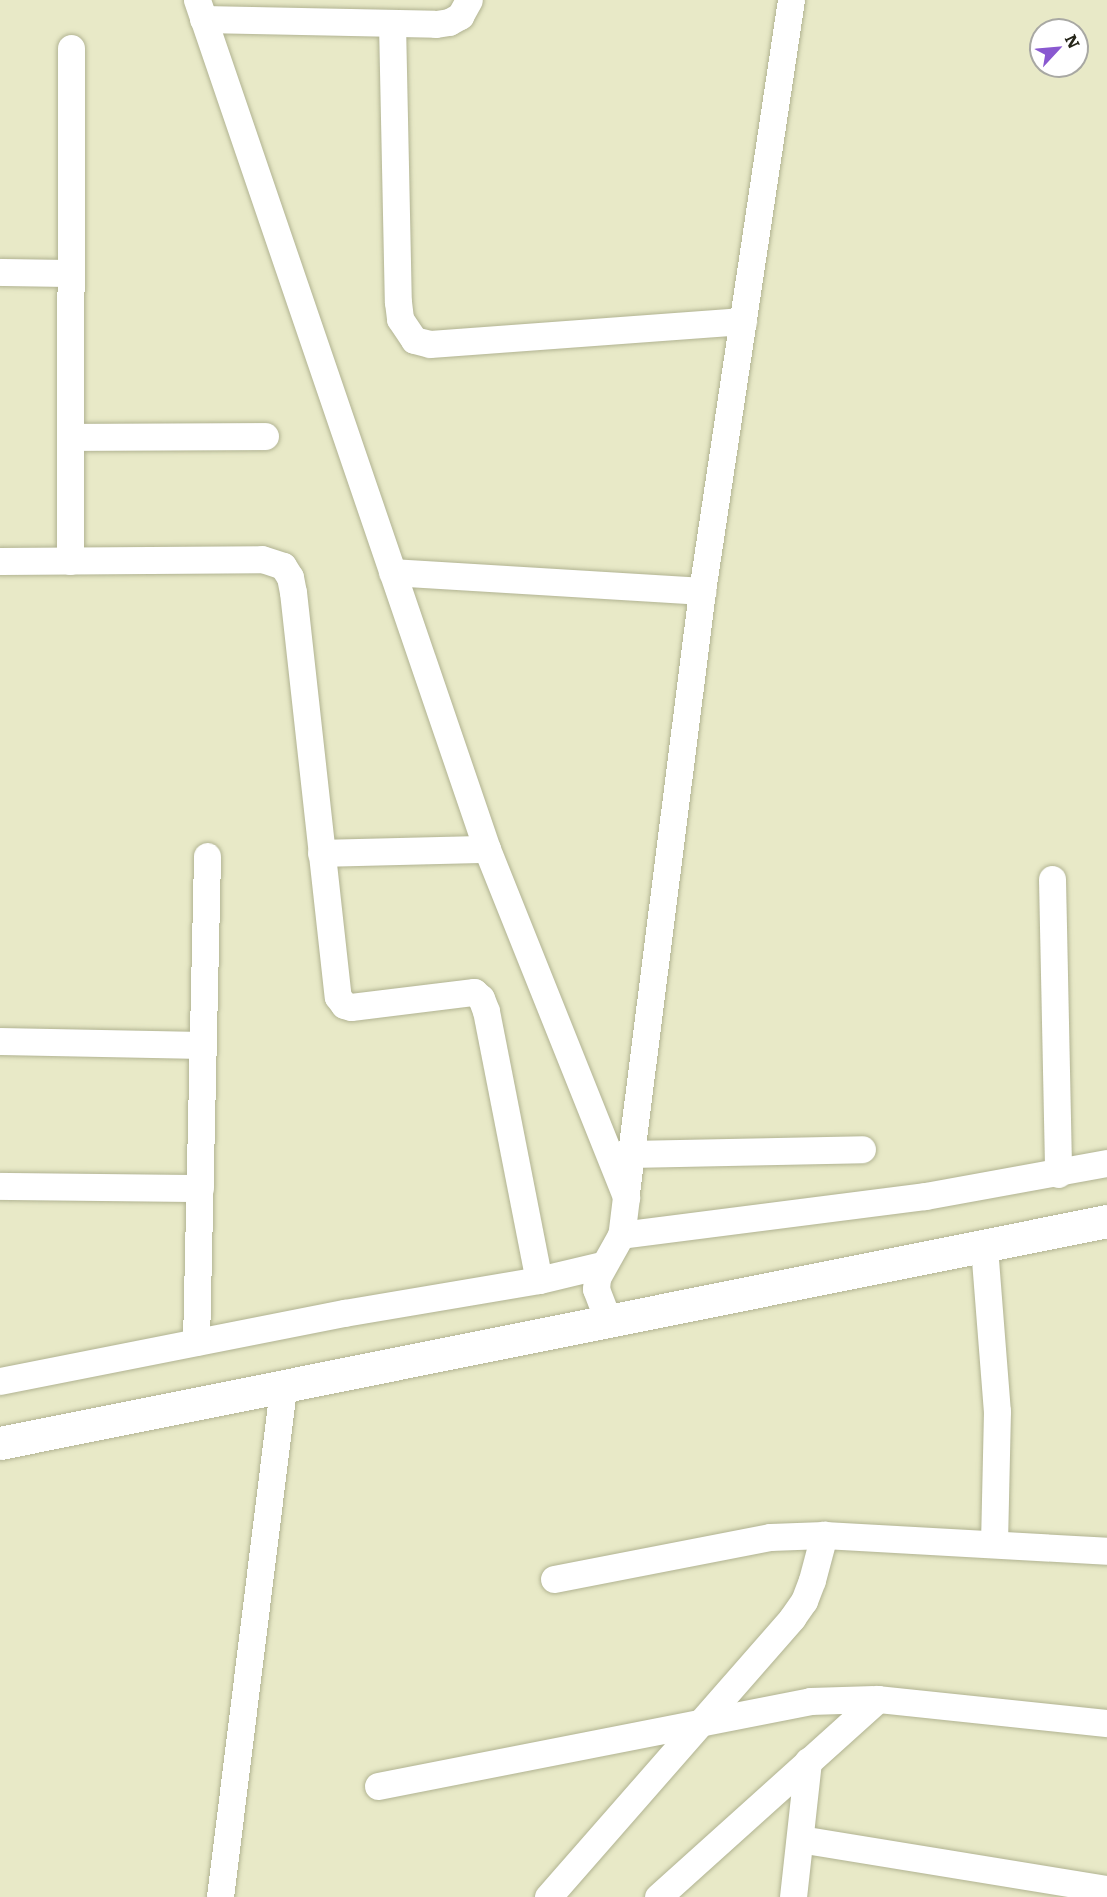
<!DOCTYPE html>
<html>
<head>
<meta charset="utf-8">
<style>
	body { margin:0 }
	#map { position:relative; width:1107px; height:1897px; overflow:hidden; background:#e8e9c7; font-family:Literata,serif }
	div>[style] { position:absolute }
	.roads { filter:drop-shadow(0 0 2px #b1b392) drop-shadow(0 0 2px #b1b392) }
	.minor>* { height:27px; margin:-13.5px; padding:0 13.5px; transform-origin:13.5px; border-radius:13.5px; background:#fff }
	.tertiary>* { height:33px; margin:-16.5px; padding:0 16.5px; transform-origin:16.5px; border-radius:16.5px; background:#fff }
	span { translate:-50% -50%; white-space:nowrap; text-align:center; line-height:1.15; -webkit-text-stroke:5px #fff; paint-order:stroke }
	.north { position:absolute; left:1029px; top:18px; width:60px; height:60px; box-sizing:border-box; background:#fff; border:2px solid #a8a8a3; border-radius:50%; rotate:64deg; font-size:16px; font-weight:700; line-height:24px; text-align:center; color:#252519 }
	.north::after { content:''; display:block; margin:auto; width:21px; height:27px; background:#8958d0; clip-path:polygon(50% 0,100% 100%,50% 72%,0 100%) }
</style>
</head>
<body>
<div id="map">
	<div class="roads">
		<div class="minor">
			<i style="left:197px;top:0;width:897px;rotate:71.14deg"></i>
			<i style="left:487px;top:849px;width:375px;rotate:68.2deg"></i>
			<i style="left:626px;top:1197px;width:38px;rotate:97deg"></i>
			<i style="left:621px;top:1235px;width:49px;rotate:119.2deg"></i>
			<i style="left:597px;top:1278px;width:11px;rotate:95deg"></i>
			<i style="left:596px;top:1289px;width:36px;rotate:69deg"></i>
			<i style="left:203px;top:19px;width:233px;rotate:1.2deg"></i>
			<i style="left:436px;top:24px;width:13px;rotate:-9deg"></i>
			<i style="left:449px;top:22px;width:13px;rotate:-29deg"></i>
			<i style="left:460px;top:16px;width:18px;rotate:-61deg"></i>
			<i style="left:392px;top:23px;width:279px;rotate:88.8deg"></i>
			<i style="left:398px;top:302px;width:17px;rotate:83deg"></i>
			<i style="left:400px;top:319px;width:25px;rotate:56deg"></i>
			<i style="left:414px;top:340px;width:16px;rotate:14deg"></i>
			<i style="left:430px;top:344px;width:314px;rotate:-4.2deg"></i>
			<i style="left:0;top:272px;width:70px;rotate:0.8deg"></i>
			<i style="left:70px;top:437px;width:195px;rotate:-0.3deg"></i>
			<i style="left:0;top:561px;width:262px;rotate:-0.4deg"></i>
			<i style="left:262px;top:559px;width:22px;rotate:18deg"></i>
			<i style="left:283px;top:566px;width:13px;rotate:58deg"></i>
			<i style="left:290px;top:577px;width:15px;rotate:79deg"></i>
			<i style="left:293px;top:592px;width:407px;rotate:83.7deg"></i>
			<i style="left:338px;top:997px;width:10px;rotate:53deg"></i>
			<i style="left:344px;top:1005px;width:7px;rotate:16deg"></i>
			<i style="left:351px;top:1007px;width:124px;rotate:-7deg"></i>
			<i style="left:474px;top:992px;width:9px;rotate:41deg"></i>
			<i style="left:481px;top:998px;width:14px;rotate:69deg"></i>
			<i style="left:486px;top:1011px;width:274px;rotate:78.9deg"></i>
			<i style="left:70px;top:561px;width:513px;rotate:-89.89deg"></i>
			<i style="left:392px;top:572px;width:311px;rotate:3.5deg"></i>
			<i style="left:321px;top:853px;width:166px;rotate:-1.4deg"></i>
			<i style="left:1052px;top:879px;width:295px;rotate:88.8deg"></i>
			<i style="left:0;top:1041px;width:202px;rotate:1.1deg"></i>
			<i style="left:631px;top:1154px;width:231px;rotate:-1.2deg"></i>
			<i style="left:0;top:1186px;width:200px;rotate:0.6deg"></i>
			<i style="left:626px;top:1193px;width:607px;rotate:-82.8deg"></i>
			<i style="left:702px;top:591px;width:598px;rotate:-81.44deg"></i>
			<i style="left:621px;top:1235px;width:306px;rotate:-7.3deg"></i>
			<i style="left:925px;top:1196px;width:185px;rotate:-10.3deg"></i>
			<i style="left:984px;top:1247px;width:165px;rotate:85.5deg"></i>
			<i style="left:997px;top:1411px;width:132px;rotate:91.3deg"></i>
			<i style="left:196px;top:1342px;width:486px;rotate:-88.7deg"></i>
			<i style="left:0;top:1381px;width:351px;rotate:-11.2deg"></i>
			<i style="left:344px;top:1313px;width:198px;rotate:-9.6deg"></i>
			<i style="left:539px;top:1280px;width:65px;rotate:-13.4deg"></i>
			<i style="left:554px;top:1579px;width:220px;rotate:-11deg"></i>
			<i style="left:770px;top:1537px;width:54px;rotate:-2.1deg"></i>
			<i style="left:824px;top:1535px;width:283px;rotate:3.2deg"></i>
			<i style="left:378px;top:1786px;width:440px;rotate:-11.1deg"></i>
			<i style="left:810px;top:1701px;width:68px;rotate:-1.7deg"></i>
			<i style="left:878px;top:1699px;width:230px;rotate:6deg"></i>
			<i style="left:800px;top:1839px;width:311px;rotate:9.3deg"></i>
			<i style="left:220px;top:1897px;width:513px;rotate:-82.94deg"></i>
			<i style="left:548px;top:1897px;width:371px;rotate:-48.8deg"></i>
			<i style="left:792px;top:1618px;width:21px;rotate:-55deg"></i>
			<i style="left:804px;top:1601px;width:22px;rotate:-69deg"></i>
			<i style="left:812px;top:1580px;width:47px;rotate:-75.1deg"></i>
			<i style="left:658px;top:1897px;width:296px;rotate:-42deg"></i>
			<i style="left:793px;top:1897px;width:137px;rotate:-83.7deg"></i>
		</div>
		<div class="tertiary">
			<i style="left:0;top:1443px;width:1129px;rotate:-11.34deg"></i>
		</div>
	</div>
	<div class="north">N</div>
</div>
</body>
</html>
